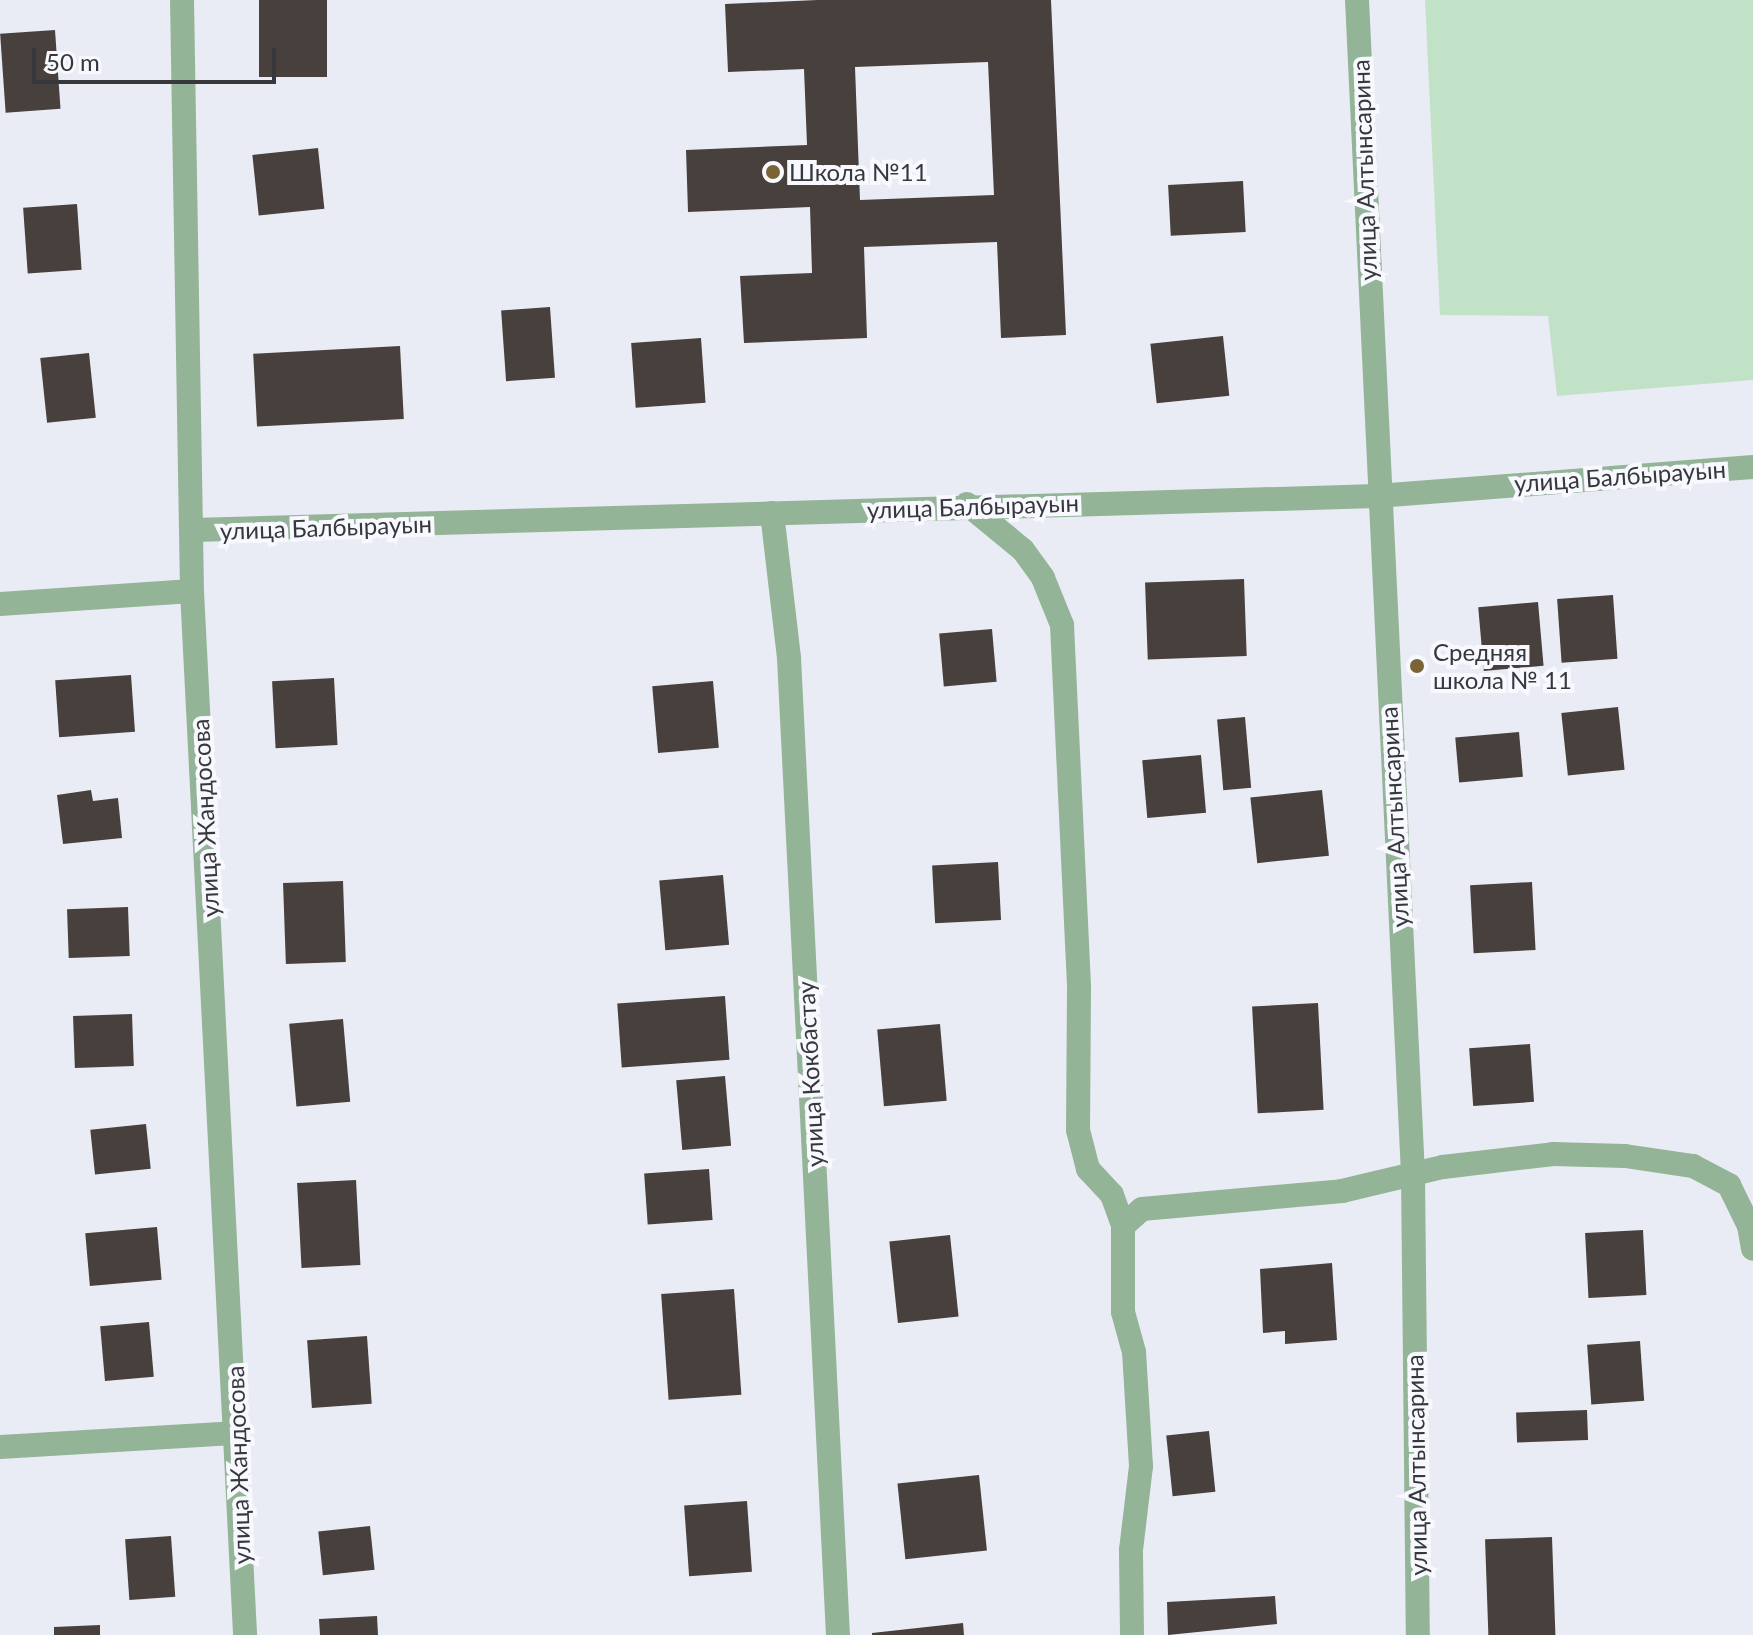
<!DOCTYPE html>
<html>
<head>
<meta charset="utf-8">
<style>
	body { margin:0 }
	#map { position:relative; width:1753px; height:1635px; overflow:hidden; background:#eaecf5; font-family:Lato,sans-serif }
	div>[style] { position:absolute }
	.green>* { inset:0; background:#c2e2c7 }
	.building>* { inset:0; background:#48403c; transform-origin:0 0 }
	.minor>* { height:24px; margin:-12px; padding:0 12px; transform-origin:12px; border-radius:12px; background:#94b498 }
	.dots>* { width:22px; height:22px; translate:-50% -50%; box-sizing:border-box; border:4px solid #f8f9ff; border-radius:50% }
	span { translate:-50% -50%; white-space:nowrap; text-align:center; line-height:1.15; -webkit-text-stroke:8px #f8f9ff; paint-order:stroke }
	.street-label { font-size:24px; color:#37383c }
	.poi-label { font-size:24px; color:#37383c }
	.left { translate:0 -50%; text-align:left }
	.scale { position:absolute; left:32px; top:48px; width:244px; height:36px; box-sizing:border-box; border:4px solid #37383c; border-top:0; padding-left:10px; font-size:24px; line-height:28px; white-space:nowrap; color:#37383c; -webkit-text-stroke:6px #f8f9ff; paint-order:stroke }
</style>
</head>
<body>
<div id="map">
	<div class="green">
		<i style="clip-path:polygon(1425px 0,1753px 0,1753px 380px,1557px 396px,1548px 316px,1440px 315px)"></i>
	</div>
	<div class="building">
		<i style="left:259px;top:0;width:68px;height:77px"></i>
		<i style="clip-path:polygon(evenodd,817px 0,1051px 0,1066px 335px,1001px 338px,997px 242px,864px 247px,867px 338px,744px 343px,740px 276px,812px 273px,810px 207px,688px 212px,686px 150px,807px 145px,804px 69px,728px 72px,725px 4px,817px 0,988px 62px,994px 195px,860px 200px,855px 67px,988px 62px)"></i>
		<i style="left:55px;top:30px;width:79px;height:55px;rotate:86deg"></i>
		<i style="left:318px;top:148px;width:61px;height:66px;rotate:84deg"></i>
		<i style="left:1243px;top:181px;width:51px;height:75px;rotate:87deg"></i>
		<i style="left:77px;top:204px;width:66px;height:54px;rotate:86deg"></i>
		<i style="left:550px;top:307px;width:71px;height:49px;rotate:86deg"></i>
		<i style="left:1223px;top:336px;width:60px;height:73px;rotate:84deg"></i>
		<i style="left:701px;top:338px;width:65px;height:70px;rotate:86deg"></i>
		<i style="left:400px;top:346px;width:73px;height:147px;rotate:87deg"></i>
		<i style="left:89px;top:353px;width:65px;height:49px;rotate:84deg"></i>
		<i style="left:1244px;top:579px;width:77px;height:99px;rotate:88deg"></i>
		<i style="left:1613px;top:595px;width:64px;height:56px;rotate:86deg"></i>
		<i style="left:1538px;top:602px;width:64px;height:60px;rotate:85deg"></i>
		<i style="left:992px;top:629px;width:53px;height:53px;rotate:85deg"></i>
		<i style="left:131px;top:675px;width:57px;height:76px;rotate:86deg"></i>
		<i style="left:334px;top:678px;width:67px;height:62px;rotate:87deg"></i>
		<i style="left:713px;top:681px;width:67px;height:61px;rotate:85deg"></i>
		<i style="left:1618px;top:707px;width:63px;height:57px;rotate:84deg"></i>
		<i style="left:1245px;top:717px;width:71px;height:28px;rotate:85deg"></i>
		<i style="left:1519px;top:732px;width:45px;height:64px;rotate:85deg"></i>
		<i style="left:1201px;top:755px;width:58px;height:59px;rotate:85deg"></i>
		<i style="clip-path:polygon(91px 790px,93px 801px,118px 798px,122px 838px,63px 844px,57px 795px)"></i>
		<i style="left:1322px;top:790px;width:66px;height:72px;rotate:84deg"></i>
		<i style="left:998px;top:862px;width:58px;height:66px;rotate:87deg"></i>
		<i style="left:723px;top:875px;width:70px;height:64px;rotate:85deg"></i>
		<i style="left:343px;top:881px;width:81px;height:60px;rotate:88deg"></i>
		<i style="left:1532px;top:882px;width:68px;height:62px;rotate:87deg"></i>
		<i style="left:128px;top:907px;width:49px;height:61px;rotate:88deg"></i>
		<i style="left:725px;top:996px;width:64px;height:108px;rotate:86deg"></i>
		<i style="left:1318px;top:1003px;width:107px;height:66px;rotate:87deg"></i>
		<i style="left:132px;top:1014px;width:52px;height:59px;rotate:88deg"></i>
		<i style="left:343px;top:1019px;width:83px;height:54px;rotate:85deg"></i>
		<i style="left:940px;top:1024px;width:77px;height:63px;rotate:85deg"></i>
		<i style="left:1530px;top:1044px;width:58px;height:61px;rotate:86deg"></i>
		<i style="left:725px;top:1076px;width:70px;height:49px;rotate:85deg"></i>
		<i style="left:146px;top:1124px;width:45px;height:56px;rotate:84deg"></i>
		<i style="left:709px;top:1169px;width:51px;height:65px;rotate:86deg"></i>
		<i style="left:356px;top:1180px;width:85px;height:59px;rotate:87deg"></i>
		<i style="left:157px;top:1227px;width:53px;height:72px;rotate:85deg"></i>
		<i style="left:1643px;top:1230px;width:65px;height:58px;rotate:87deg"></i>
		<i style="left:950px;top:1235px;width:82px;height:61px;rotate:84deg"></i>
		<i style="clip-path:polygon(1332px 1263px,1337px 1340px,1285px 1344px,1285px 1331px,1263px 1333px,1260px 1269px)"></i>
		<i style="left:734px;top:1289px;width:106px;height:73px;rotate:86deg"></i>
		<i style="left:149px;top:1322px;width:55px;height:49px;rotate:85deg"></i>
		<i style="left:367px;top:1336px;width:68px;height:60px;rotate:86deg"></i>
		<i style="left:1640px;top:1341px;width:60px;height:53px;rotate:86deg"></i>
		<i style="left:1587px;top:1410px;width:30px;height:71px;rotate:88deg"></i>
		<i style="left:1209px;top:1431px;width:61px;height:43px;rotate:84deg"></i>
		<i style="left:979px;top:1475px;width:76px;height:82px;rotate:84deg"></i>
		<i style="left:747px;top:1501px;width:71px;height:63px;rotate:86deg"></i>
		<i style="left:370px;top:1526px;width:44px;height:52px;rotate:84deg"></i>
		<i style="left:171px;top:1536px;width:61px;height:46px;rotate:86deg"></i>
		<i style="left:1552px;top:1537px;width:98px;height:67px;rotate:88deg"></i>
		<i style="clip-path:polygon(1275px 1596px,1277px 1624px,1168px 1635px,1167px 1602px)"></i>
		<i style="clip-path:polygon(377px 1616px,378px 1635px,320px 1635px,319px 1619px)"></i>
		<i style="clip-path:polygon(963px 1623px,964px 1635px,872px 1635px,872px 1633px)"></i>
		<i style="clip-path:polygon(100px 1625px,100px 1635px,54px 1635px,54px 1627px)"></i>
	</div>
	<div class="minor">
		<i style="left:182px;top:0;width:591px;rotate:89.03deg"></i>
		<i style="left:192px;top:591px;width:1045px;rotate:87.09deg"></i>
		<i style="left:1357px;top:0;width:1176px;rotate:87.27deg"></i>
		<i style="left:1413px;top:1175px;width:460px;rotate:89.4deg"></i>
		<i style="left:967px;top:504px;width:72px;rotate:39.4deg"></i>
		<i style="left:1023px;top:550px;width:34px;rotate:54deg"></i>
		<i style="left:1043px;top:578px;width:51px;rotate:68deg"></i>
		<i style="left:1062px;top:625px;width:364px;rotate:87.3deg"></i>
		<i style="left:1079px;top:989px;width:141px;rotate:90.4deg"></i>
		<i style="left:1078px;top:1130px;width:40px;rotate:75.6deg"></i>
		<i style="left:1088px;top:1169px;width:35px;rotate:47deg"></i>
		<i style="left:1112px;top:1195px;width:33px;rotate:70deg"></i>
		<i style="left:772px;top:513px;width:146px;rotate:83.3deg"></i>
		<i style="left:789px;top:658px;width:978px;rotate:87.13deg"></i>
		<i style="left:193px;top:530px;width:1184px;rotate:-1.64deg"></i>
		<i style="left:1377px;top:496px;width:377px;rotate:-4.4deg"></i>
		<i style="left:0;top:604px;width:192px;rotate:-3.9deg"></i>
		<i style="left:0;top:1447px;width:238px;rotate:-3.4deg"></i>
		<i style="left:1132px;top:1635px;width:85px;rotate:-90.7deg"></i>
		<i style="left:1131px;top:1550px;width:85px;rotate:-83.2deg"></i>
		<i style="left:1141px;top:1466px;width:114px;rotate:-93.5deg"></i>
		<i style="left:1134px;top:1352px;width:41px;rotate:-105.4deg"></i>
		<i style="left:1123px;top:1312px;width:86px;rotate:-90deg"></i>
		<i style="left:1123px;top:1226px;width:25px;rotate:-42deg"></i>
		<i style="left:1142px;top:1209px;width:201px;rotate:-5.1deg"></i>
		<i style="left:1342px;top:1191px;width:104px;rotate:-13.4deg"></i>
		<i style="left:1443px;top:1167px;width:111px;rotate:-6.7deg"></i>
		<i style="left:1553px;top:1154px;width:72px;rotate:1.6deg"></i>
		<i style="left:1625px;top:1156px;width:69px;rotate:8.4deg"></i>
		<i style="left:1693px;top:1166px;width:41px;rotate:27.8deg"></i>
		<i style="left:1729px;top:1185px;width:46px;rotate:64deg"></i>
		<i style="left:1749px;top:1226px;width:23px;rotate:80deg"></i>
	</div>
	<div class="dots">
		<i style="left:773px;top:172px;background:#7b6434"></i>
		<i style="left:1417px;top:666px;background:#7b6434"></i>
	</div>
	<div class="street-label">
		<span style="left:1364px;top:170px;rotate:-92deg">улица Алтынсарина</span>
		<span style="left:1620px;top:476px;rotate:-4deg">улица Балбырауын</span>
		<span style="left:973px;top:506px;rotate:-2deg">улица Балбырауын</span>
		<span style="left:326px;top:527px;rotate:-2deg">улица Балбырауын</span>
		<span style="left:1394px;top:817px;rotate:-93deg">улица Алтынсарина</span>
		<span style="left:205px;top:818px;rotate:-93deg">улица Жандосова</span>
		<span style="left:810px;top:1074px;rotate:-93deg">улица Кокбастау</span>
		<span style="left:238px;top:1465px;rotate:-92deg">улица Жандосова</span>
		<span style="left:1416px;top:1465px;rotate:-91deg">улица Алтынсарина</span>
	</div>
	<div class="poi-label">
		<span class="left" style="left:789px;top:172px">Школа №11</span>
		<span class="left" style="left:1433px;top:666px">Средняя<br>школа № 11</span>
	</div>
	<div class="scale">50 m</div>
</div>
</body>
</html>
